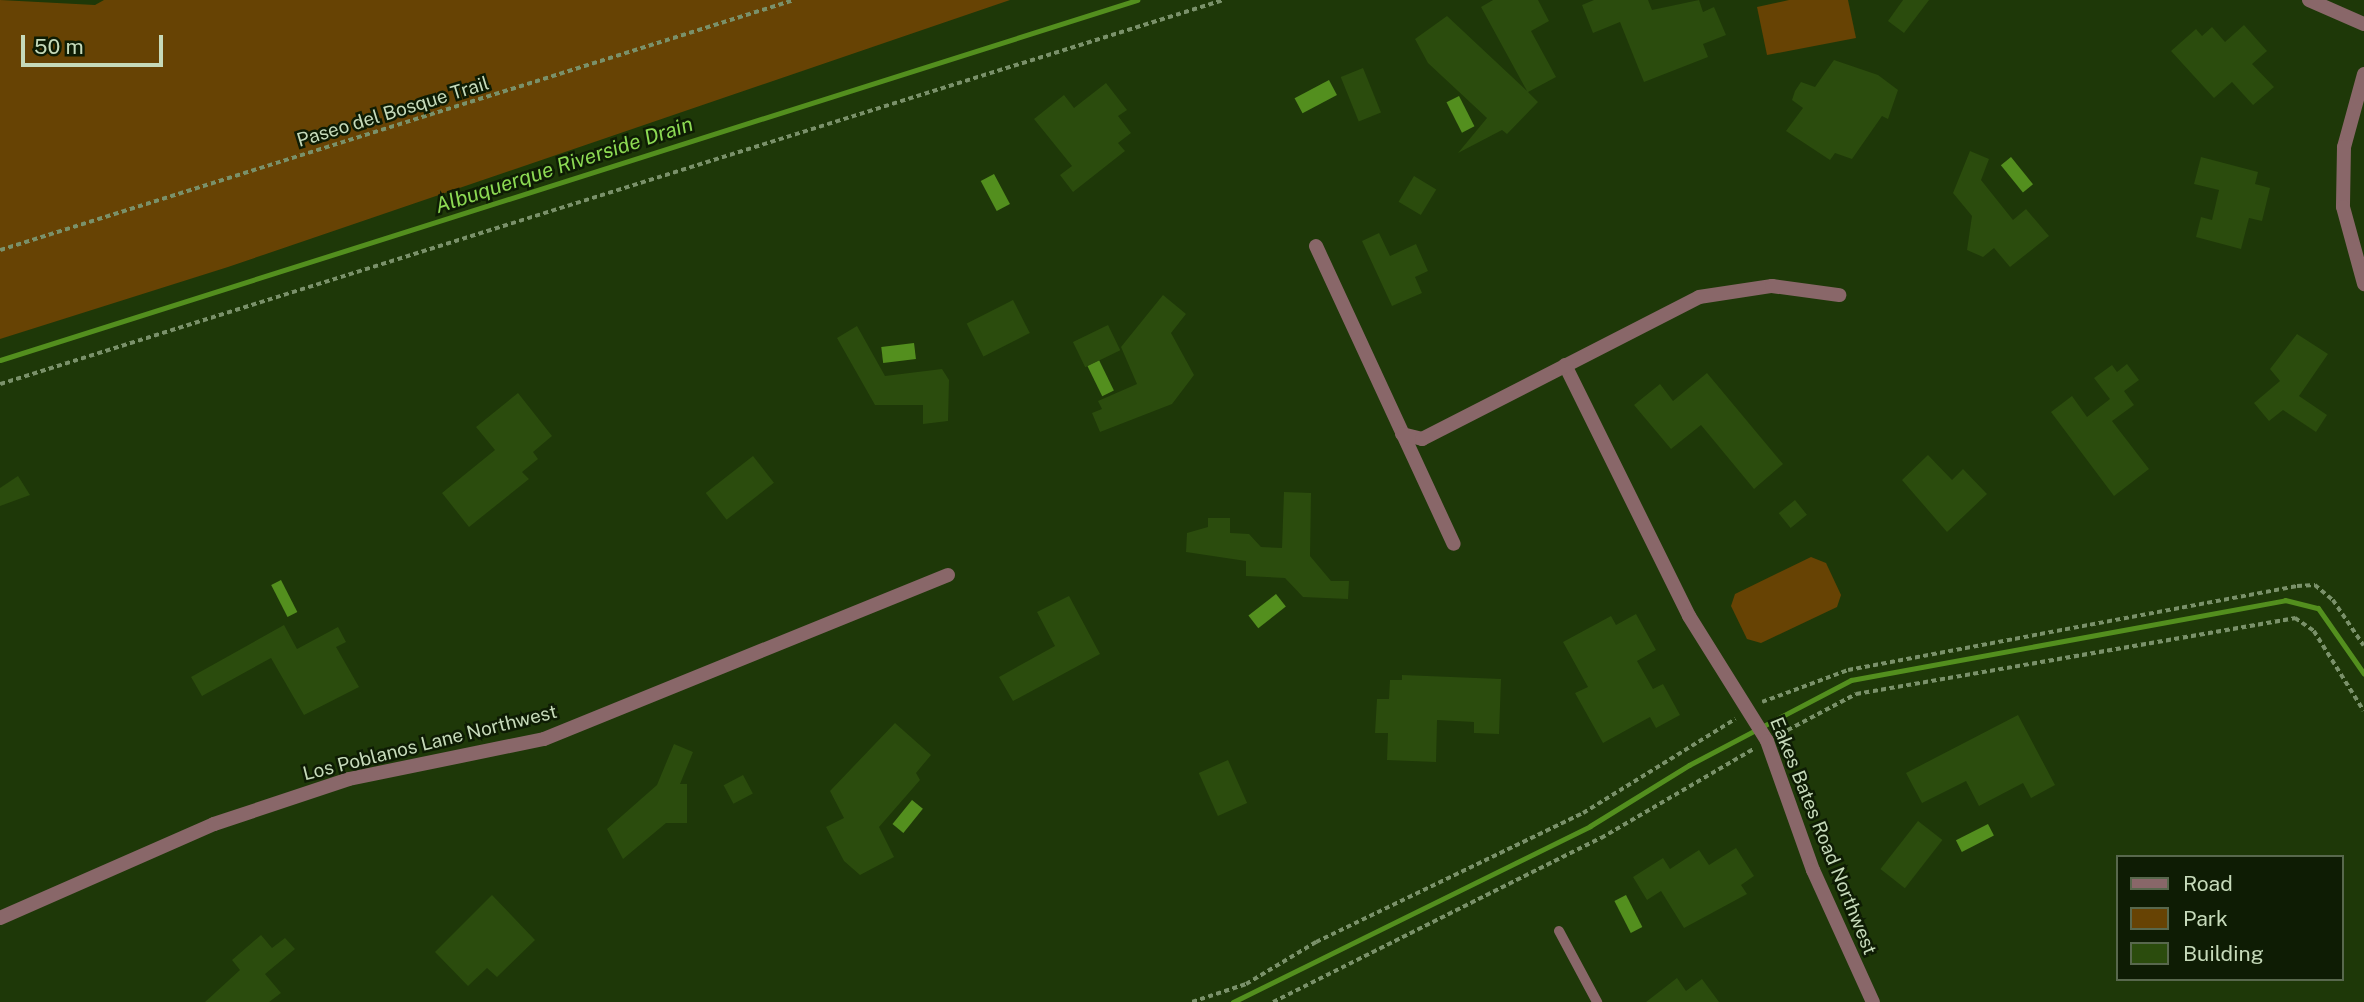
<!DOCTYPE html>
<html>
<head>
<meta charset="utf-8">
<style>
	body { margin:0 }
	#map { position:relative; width:2364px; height:1002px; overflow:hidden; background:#1e3808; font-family:"Public Sans",sans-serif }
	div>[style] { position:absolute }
	.green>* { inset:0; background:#674304 }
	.water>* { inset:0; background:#538f1e; transform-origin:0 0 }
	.stream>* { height:5px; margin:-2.5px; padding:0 2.5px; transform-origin:2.5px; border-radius:2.5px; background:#538f1e }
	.building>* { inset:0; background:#2b4c0d; transform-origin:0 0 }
	.path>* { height:3.5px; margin-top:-1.75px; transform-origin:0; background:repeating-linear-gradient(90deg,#7a916a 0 5px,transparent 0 8.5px) }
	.lane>* { height:10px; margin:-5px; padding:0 5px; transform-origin:5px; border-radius:5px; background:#896769 }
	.street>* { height:14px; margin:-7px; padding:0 7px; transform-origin:7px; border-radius:7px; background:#896769 }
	span { translate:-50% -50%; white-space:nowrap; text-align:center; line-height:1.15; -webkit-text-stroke:5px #0e1c04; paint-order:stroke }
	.street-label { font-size:19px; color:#c6daba }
	.water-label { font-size:21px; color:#8dda53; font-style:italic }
	.legend { position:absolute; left:2116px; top:855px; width:228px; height:126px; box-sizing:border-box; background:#0e1c04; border:2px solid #58684d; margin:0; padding:9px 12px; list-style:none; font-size:21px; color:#c6daba }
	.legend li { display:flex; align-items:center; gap:14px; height:35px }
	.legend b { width:35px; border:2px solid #58684d }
	.scale { position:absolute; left:21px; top:35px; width:142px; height:32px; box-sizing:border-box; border:4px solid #c6daba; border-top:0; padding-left:9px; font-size:21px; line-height:24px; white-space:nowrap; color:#c6daba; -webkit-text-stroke:5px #0e1c04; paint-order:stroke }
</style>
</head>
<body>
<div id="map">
	<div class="green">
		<i style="clip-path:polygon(0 0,95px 5px,104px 0,1010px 0,228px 267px,0 339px)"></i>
		<i style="clip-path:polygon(1789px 0,1848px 0,1856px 38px,1767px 55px,1757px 7px)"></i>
		<i style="clip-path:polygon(1811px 557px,1826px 563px,1841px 595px,1837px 607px,1761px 643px,1747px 639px,1731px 606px,1735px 594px)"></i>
	</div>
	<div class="water">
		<i style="left:1329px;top:80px;width:17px;height:39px;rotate:62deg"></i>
		<i style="left:1459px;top:96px;width:34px;height:14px;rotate:63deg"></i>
		<i style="left:2011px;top:157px;width:35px;height:13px;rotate:51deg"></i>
		<i style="left:994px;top:174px;width:34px;height:15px;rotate:62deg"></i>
		<i style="left:914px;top:343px;width:16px;height:33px;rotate:83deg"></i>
		<i style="left:1099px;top:360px;width:34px;height:13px;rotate:64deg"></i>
		<i style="left:281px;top:580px;width:36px;height:11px;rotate:63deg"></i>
		<i style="left:1276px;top:594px;width:16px;height:35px;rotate:52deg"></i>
		<i style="left:912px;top:800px;width:14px;height:31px;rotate:39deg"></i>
		<i style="left:1988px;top:824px;width:13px;height:36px;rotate:63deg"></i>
		<i style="left:1626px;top:895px;width:36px;height:13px;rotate:63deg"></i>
	</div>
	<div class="stream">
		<i style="left:0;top:360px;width:1193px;rotate:-17.57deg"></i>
		<i style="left:1233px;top:1002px;width:398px;rotate:-26.2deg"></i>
		<i style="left:1590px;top:826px;width:116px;rotate:-31.6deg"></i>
		<i style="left:1689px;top:765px;width:183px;rotate:-27.7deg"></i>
		<i style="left:1851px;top:680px;width:441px;rotate:-10.4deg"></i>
		<i style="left:2285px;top:600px;width:34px;rotate:14deg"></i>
		<i style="left:2318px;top:608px;width:80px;rotate:55.1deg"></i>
	</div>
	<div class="building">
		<i style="clip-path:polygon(1493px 0,1538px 0,1549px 21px,1531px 31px,1556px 77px,1528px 92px,1538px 102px,1507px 134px,1502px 130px,1458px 153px,1487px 118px,1428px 63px,1415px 39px,1447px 16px,1527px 91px,1481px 7px)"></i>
		<i style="clip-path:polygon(1594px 0,1648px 0,1652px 10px,1699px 0,1703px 12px,1714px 7px,1726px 35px,1703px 44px,1708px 57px,1644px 82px,1620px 22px,1593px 33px,1582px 5px)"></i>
		<i style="clip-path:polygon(1903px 0,1929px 0,1904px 33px,1888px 21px)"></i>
		<i style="clip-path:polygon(2244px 25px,2267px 51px,2252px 64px,2274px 87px,2253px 105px,2232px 82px,2214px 98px,2171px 51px,2196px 29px,2202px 36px,2212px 27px,2225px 42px)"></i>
		<i style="clip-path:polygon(1834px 60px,1878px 75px,1898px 90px,1888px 119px,1882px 116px,1852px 159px,1835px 153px,1830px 160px,1786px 131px,1803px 108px,1792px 100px,1795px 91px,1801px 82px,1815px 87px)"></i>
		<i style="left:1363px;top:68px;width:48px;height:24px;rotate:68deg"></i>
		<i style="clip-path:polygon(1106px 83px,1127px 110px,1118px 116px,1131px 133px,1118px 143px,1125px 151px,1073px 192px,1060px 175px,1072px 166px,1034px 119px,1064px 95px,1074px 108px)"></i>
		<i style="clip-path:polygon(1970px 151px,1989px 159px,1981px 180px,2013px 220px,2026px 209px,2049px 236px,2010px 267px,1994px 248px,1983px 257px,1967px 250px,1972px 216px,1953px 193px)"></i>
		<i style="clip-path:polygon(2201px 157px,2258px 172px,2255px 184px,2270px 188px,2262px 221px,2249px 218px,2241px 249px,2196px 237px,2201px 217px,2212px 220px,2219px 190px,2194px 184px)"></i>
		<i style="left:1414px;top:176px;width:26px;height:30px;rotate:31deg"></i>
		<i style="clip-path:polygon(1379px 233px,1390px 256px,1416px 244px,1428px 271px,1415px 277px,1422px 293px,1392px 306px,1362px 241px)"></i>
		<i style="clip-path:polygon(1163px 295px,1186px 314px,1171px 333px,1194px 375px,1172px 404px,1100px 432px,1092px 413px,1102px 409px,1098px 401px,1137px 384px,1121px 347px)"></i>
		<i style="left:1013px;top:300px;width:37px;height:52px;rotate:63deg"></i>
		<i style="left:1108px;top:325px;width:28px;height:39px;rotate:64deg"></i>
		<i style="clip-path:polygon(857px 326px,885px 376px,942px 369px,949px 380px,948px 421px,923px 424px,923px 405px,875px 405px,837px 338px)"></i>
		<i style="clip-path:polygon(2297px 334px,2328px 354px,2299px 396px,2327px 415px,2316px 432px,2283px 410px,2269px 421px,2254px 403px,2280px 381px,2270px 369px)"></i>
		<i style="clip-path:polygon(2127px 364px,2139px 380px,2124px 391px,2134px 405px,2112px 421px,2149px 469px,2114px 496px,2051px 412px,2072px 396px,2087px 417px,2110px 399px,2094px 378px,2112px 365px,2117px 372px)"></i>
		<i style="clip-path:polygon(1707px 373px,1783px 464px,1754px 489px,1701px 425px,1671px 449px,1634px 405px,1660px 384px,1673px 401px)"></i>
		<i style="clip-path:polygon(518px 393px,552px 436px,533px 452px,538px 459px,522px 472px,529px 479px,469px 527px,442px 493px,495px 450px,476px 427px)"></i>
		<i style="clip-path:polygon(1928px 455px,1952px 480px,1963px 469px,1987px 494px,1947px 532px,1902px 480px)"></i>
		<i style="left:753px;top:456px;width:34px;height:60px;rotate:52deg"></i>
		<i style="clip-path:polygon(18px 476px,30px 495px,0 506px,0 488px)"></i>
		<i style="clip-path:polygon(1284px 492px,1311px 493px,1310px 556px,1331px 581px,1349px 581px,1348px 599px,1303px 597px,1285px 578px,1246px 576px,1246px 561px,1186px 552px,1187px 533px,1208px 527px,1208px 518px,1230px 518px,1230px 533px,1249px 534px,1261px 547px,1282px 548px)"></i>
		<i style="left:1795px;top:500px;width:19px;height:21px;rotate:51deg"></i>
		<i style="clip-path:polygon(1069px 596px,1100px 654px,1013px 701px,999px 677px,1055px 646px,1037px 612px)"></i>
		<i style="clip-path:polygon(1636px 614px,1656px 650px,1637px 661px,1653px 689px,1663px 684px,1680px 715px,1656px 728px,1650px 717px,1603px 743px,1575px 693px,1588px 687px,1563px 642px,1611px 616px,1616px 625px)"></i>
		<i style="clip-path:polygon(284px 625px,297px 649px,338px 627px,346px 642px,336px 647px,359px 687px,304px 715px,271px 658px,202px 696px,191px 677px)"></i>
		<i style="clip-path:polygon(1402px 675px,1501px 679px,1499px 734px,1474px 733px,1474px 722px,1437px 720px,1436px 762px,1387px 760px,1388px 733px,1375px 733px,1377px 699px,1389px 699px,1390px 680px,1402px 680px)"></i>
		<i style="clip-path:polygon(2018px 715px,2055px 785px,2031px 798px,2023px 783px,1979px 806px,1966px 781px,1922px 803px,1906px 773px)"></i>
		<i style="clip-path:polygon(895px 723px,931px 755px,916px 773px,920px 780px,879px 827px,894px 857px,860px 875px,844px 861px,826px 827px,844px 818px,830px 791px)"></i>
		<i style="clip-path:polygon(674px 744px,693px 752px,680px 784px,687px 784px,687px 823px,666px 823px,623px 859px,607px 829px,657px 785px)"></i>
		<i style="left:1228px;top:760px;width:47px;height:32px;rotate:66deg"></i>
		<i style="left:743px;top:775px;width:21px;height:22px;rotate:62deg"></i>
		<i style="left:1918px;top:821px;width:31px;height:61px;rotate:38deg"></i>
		<i style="clip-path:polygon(1736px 848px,1754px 876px,1741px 885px,1747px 894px,1684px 928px,1661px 891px,1647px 900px,1633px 877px,1663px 858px,1670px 869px,1699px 850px,1709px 865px)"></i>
		<i style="clip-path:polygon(492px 895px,535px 940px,497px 977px,487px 968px,468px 986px,435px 952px)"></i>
		<i style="clip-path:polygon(261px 935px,272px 948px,285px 938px,295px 949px,265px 974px,281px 993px,269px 1002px,205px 1002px,240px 970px,232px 960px)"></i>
		<i style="clip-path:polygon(1677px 978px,1686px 991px,1702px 979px,1719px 1002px,1646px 1002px)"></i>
	</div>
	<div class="path">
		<i style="left:0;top:250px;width:832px;rotate:-17.48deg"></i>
		<i style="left:0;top:384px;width:1282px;rotate:-17.43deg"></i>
		<i style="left:1762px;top:702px;width:92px;rotate:-20.4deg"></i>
		<i style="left:1848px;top:670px;width:457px;rotate:-10.6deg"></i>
		<i style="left:2297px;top:586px;width:18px;rotate:-3deg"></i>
		<i style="left:2315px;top:585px;width:23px;rotate:40deg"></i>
		<i style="left:2333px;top:600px;width:55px;rotate:56deg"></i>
		<i style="left:1780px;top:734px;width:86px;rotate:-27.8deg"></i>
		<i style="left:1856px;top:694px;width:446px;rotate:-9.8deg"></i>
		<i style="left:2295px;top:618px;width:23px;rotate:34deg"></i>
		<i style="left:2314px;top:631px;width:94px;rotate:58deg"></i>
		<i style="left:1192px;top:1002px;width:57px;rotate:-18.4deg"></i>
		<i style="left:1246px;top:984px;width:82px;rotate:-31deg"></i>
		<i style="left:1316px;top:942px;width:297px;rotate:-25.8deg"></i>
		<i style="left:1583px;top:813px;width:179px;rotate:-31.7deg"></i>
		<i style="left:1273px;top:1002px;width:367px;rotate:-26.6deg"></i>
		<i style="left:1601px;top:838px;width:178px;rotate:-30.3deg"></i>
	</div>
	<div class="lane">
		<i style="left:1559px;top:931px;width:81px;rotate:61.8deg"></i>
	</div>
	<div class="street">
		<i style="left:2309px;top:0;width:60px;rotate:23.6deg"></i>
		<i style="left:2364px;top:74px;width:76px;rotate:105.3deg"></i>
		<i style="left:2344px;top:147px;width:60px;rotate:91deg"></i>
		<i style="left:2343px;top:207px;width:80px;rotate:74.7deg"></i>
		<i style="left:1316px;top:246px;width:328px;rotate:65.2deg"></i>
		<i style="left:1565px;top:365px;width:280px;rotate:63.7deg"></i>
		<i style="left:1689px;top:616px;width:147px;rotate:58deg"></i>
		<i style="left:1767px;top:741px;width:137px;rotate:70.4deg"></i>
		<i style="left:1813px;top:870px;width:145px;rotate:65.6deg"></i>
		<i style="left:1402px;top:434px;width:21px;rotate:14deg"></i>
		<i style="left:1422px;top:439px;width:311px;rotate:-27.1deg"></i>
		<i style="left:1699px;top:297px;width:74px;rotate:-8.6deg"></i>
		<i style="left:1772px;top:286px;width:68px;rotate:7.7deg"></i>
		<i style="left:0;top:918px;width:234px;rotate:-23.7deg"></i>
		<i style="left:214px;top:824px;width:142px;rotate:-18.4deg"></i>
		<i style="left:349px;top:779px;width:199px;rotate:-11.6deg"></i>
		<i style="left:544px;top:739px;width:436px;rotate:-22.1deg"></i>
	</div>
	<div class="street-label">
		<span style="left:393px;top:112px;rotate:-17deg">Paseo del Bosque Trail</span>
		<span style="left:430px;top:743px;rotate:-14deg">Los Poblanos Lane Northwest</span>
		<span style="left:1823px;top:836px;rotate:68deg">Eakes Bates Road Northwest</span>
	</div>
	<div class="water-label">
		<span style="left:564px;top:165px;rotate:-18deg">Albuquerque Riverside Drain</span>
	</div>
	<ul class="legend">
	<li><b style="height:9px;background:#896769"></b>Road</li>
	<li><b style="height:19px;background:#674304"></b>Park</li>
	<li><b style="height:19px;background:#2b4c0d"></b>Building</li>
	</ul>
	<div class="scale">50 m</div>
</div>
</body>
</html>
